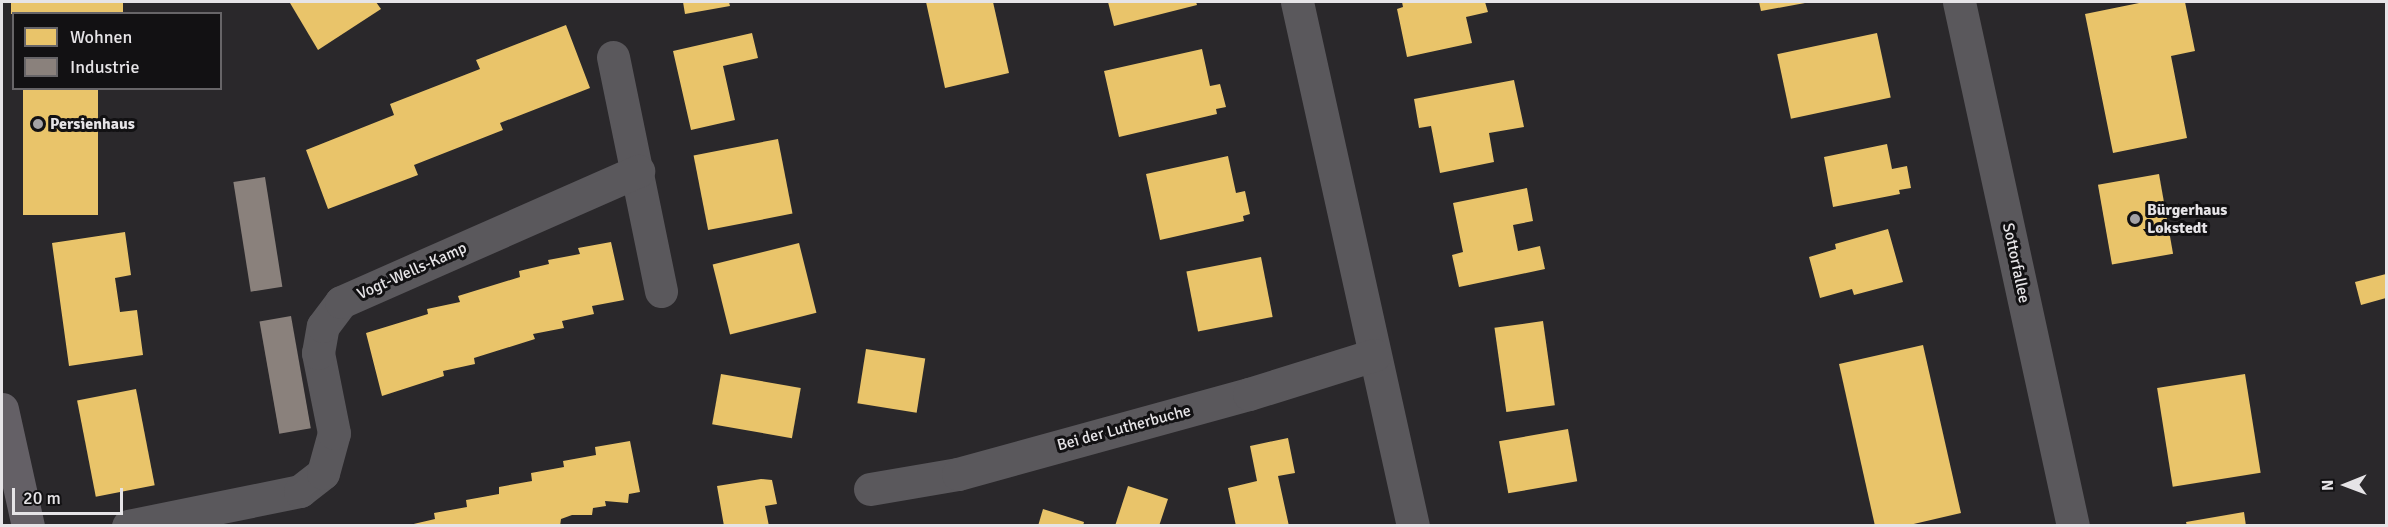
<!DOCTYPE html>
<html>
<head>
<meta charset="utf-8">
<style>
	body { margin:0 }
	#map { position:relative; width:2388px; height:527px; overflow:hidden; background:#2a282b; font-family:Signika,sans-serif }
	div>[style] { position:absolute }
	.homes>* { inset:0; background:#e9c46a; transform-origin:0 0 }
	.industry>* { inset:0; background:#8a817c; transform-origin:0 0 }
	.minor>* { height:33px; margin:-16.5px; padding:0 16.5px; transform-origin:16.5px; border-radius:16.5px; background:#5a585c }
	.primary>* { height:33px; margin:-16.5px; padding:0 16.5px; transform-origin:16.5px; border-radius:16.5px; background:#646066 }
	.dots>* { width:16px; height:16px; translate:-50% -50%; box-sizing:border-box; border:3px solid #121113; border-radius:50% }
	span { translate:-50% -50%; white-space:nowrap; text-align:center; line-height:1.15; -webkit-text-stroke:6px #121113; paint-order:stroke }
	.poi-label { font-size:16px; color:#e6e4e7; font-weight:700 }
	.left { translate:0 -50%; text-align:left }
	.street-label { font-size:16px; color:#e6e4e7 }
	.frame { position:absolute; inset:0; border:3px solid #e6e4e7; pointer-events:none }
	.legend { position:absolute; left:12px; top:12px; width:210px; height:78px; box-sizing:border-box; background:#121113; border:2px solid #676568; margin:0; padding:8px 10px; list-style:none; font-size:18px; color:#e6e4e7 }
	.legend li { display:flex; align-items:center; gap:12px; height:30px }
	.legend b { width:30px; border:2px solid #676568 }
	.north { position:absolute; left:2316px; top:455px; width:60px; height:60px; -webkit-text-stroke:4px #121113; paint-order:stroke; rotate:269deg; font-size:16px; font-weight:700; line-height:24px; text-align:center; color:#e6e4e7 }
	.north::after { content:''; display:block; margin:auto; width:21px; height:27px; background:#e6e4e7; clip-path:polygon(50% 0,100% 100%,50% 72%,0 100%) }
	.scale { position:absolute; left:12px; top:488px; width:111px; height:27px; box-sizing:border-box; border:3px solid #e6e4e7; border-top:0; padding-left:8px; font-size:18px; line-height:21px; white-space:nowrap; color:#e6e4e7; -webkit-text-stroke:4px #121113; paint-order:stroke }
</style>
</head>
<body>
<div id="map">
	<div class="homes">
		<i style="left:11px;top:2px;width:112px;height:12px"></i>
		<i style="clip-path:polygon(292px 2px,376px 2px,381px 9px,318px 50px,290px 3px)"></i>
		<i style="clip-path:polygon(683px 2px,729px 2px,730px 6px,685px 14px)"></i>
		<i style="clip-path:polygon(926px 2px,993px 2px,1009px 73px,945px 88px)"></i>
		<i style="clip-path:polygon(1108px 2px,1196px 2px,1197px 5px,1114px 26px)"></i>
		<i style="clip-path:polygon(1402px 2px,1485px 2px,1488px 12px,1466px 17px,1472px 43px,1407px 57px,1397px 9px,1403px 7px)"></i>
		<i style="clip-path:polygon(1759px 2px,1805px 2px,1805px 3px,1761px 11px)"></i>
		<i style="clip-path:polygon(2144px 2px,2185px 2px,2195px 51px,2171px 56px,2187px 138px,2113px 153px,2085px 14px)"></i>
		<i style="clip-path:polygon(566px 25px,590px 88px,500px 123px,503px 130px,414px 165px,418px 175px,328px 209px,306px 150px,394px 115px,390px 104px,480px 69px,476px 60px)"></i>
		<i style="clip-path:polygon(752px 33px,758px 58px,723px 66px,735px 120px,691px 130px,673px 51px)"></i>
		<i style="left:1877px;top:33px;width:66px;height:102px;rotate:78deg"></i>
		<i style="clip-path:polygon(1202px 49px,1210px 86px,1220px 84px,1226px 107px,1216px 109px,1217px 114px,1119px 137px,1104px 71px)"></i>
		<i style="clip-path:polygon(1514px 80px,1524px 127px,1489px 133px,1494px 162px,1440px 173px,1431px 126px,1419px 128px,1414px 99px)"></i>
		<i style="left:23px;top:88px;width:75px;height:127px"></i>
		<i style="left:778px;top:139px;width:76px;height:86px;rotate:79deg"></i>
		<i style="clip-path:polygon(1887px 144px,1892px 169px,1907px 166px,1911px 188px,1899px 190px,1900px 194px,1833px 207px,1824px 157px)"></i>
		<i style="clip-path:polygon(1228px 156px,1236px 193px,1245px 191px,1250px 214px,1243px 216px,1244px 221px,1160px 240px,1146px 174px)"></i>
		<i style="left:2159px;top:174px;width:81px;height:62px;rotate:80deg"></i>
		<i style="clip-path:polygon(1527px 188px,1533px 221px,1513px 225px,1518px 251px,1540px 246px,1545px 269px,1459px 287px,1452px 255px,1463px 252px,1453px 203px)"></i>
		<i style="clip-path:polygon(1888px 229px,1903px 282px,1854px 295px,1852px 289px,1820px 298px,1809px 257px,1836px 249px,1835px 244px)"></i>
		<i style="clip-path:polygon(125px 232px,131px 275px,115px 278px,120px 312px,137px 310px,143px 355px,69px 366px,52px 243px)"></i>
		<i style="clip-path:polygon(611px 242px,624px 300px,592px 306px,594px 314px,562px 321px,564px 328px,533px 334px,535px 339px,474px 358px,475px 364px,443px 371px,444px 376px,382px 396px,366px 333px,428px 314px,427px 309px,460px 302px,458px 296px,520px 277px,519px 271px,549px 264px,548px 260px,580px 254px,578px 248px)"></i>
		<i style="left:799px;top:243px;width:72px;height:89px;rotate:76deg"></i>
		<i style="left:1261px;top:257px;width:61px;height:76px;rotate:79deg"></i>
		<i style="clip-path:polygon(2386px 274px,2386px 298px,2361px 305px,2355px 282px)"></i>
		<i style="left:1543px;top:321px;width:85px;height:49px;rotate:82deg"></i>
		<i style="clip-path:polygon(1923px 345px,1961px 513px,1905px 526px,1875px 526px,1839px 364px)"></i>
		<i style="left:866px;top:349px;width:60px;height:55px;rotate:9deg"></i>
		<i style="left:721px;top:374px;width:81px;height:51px;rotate:10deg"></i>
		<i style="left:2245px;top:374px;width:100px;height:89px;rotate:81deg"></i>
		<i style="left:136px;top:389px;width:98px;height:60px;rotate:79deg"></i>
		<i style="left:1568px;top:429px;width:53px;height:70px;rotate:80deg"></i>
		<i style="clip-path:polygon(1288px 438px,1295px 473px,1278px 476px,1289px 526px,1236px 526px,1228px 488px,1257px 481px,1250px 446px)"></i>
		<i style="clip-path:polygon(630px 441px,640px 492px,629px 494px,628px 503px,605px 501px,606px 506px,593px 508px,592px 515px,572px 515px,561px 519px,560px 526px,405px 526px,435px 519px,434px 513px,467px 507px,466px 500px,499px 494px,499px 487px,532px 481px,531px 473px,564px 467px,563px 461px,596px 455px,595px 447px)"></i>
		<i style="clip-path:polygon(761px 479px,772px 480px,777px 504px,765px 506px,769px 526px,724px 526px,717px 486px)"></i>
		<i style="clip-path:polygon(1128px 486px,1168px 499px,1159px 526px,1115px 526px)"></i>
		<i style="clip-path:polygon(1043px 509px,1084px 522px,1083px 526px,1038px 526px)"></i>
		<i style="clip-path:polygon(2244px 512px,2246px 526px,2187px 526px,2186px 522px)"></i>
	</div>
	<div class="industry">
		<i style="left:265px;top:177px;width:111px;height:32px;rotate:81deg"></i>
		<i style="left:291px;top:316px;width:114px;height:32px;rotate:80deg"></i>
	</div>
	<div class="minor">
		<i style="left:1297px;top:2px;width:537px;rotate:77.52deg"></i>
		<i style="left:1959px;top:2px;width:536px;rotate:77.73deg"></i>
		<i style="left:613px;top:57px;width:239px;rotate:78.4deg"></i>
		<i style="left:870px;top:489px;width:89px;rotate:-9.7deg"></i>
		<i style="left:958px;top:474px;width:302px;rotate:-15.4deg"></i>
		<i style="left:1249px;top:394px;width:131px;rotate:-17.3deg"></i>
		<i style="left:128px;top:526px;width:176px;rotate:-11.5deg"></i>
		<i style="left:300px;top:491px;width:29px;rotate:-38deg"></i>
		<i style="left:323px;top:473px;width:41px;rotate:-74.6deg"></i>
		<i style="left:334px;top:433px;width:82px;rotate:-101.3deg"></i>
		<i style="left:318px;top:353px;width:27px;rotate:-80deg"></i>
		<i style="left:323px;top:326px;width:30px;rotate:-53deg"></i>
		<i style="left:341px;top:302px;width:325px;rotate:-23.8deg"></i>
	</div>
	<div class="primary">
		<i style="left:2px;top:409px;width:120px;rotate:77.5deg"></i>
	</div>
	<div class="dots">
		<i style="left:38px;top:124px;background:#a4a2a5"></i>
		<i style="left:2135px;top:219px;background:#a4a2a5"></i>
	</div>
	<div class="poi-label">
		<span class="left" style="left:50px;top:124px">Persienhaus</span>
		<span class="left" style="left:2147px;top:219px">Bürgerhaus<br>Lokstedt</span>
	</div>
	<div class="street-label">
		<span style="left:2016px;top:263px;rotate:78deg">Sottorfallee</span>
		<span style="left:412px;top:271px;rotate:-24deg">Vogt-Wells-Kamp</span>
		<span style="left:1124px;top:428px;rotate:-15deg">Bei der Lutherbuche</span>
	</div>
	<div class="frame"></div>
	<ul class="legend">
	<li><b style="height:16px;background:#e9c46a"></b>Wohnen</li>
	<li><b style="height:16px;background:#8a817c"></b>Industrie</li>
	</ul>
	<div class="north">N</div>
	<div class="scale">20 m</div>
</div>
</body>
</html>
